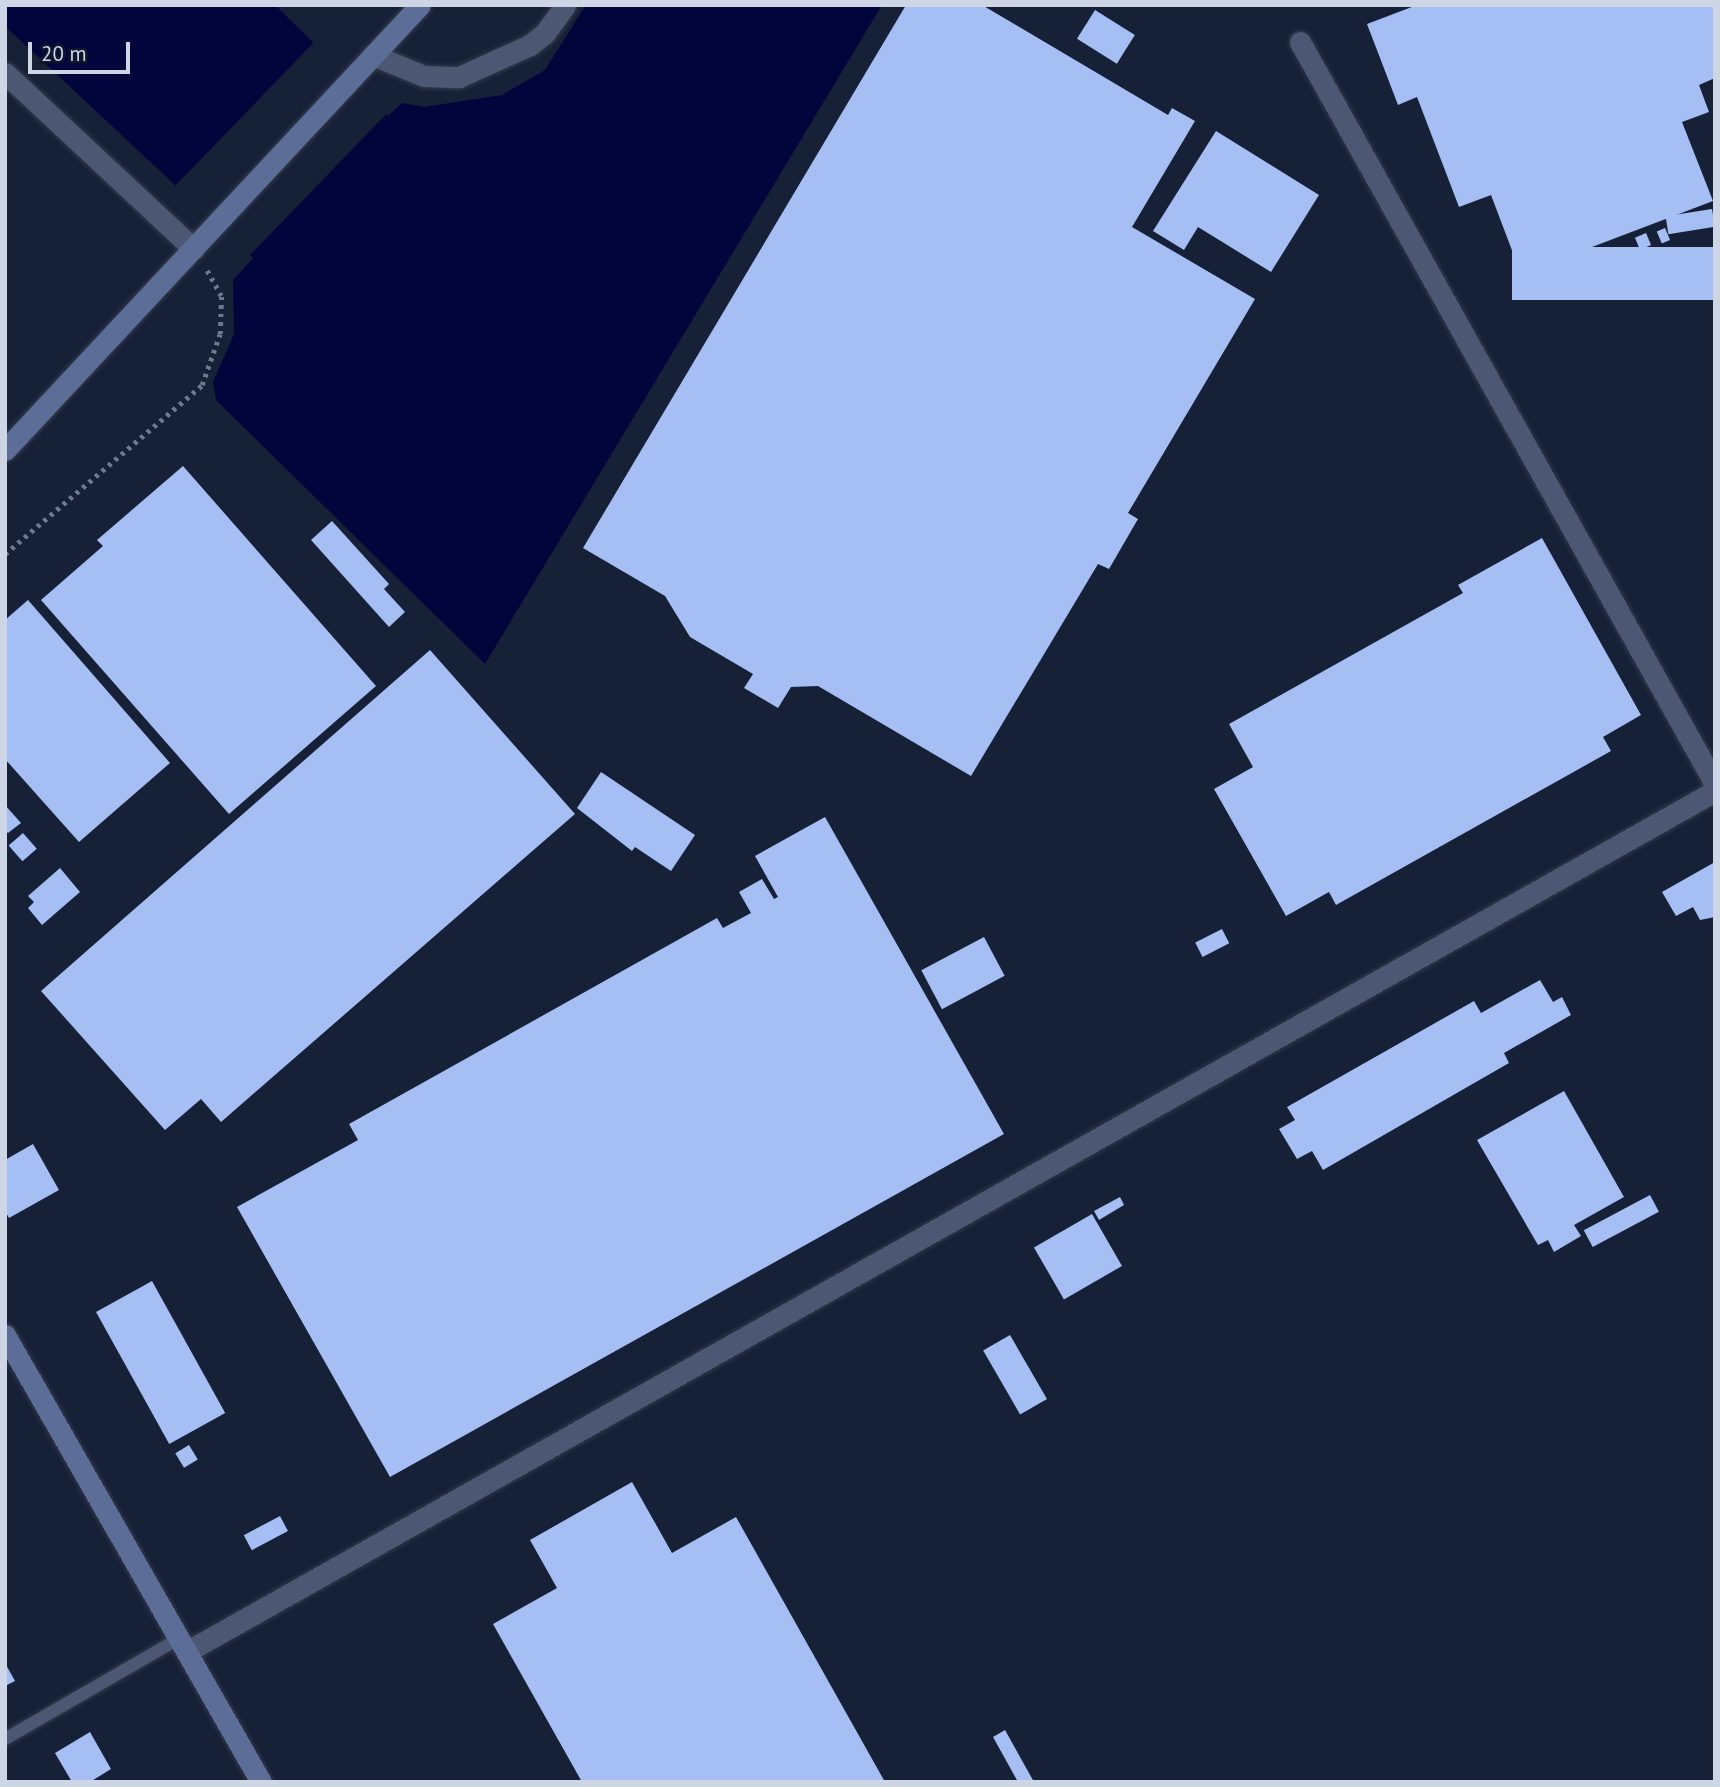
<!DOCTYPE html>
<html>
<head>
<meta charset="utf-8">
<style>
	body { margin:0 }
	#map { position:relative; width:1720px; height:1787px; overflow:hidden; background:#162037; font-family:"PT Sans",sans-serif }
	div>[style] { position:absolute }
	.water>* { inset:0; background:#01053b }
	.pier>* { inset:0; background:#162037; transform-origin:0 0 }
	.building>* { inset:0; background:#a5bef3; transform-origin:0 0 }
	.path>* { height:4.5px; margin-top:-2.25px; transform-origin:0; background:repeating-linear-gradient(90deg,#6e778b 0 3.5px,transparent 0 8.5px) }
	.roads { filter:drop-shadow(0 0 2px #343a4d) drop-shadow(0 0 2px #343a4d) }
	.lane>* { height:12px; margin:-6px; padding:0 6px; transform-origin:6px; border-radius:6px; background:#4c5873 }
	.street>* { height:21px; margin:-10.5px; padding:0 10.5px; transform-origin:10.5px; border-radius:10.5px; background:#4c5873 }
	.secondary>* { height:21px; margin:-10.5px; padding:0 10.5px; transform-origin:10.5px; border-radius:10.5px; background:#5c6e97 }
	span { translate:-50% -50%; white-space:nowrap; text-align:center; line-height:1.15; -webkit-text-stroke:7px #0d162d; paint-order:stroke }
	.frame { position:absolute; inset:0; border:7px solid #ced5e5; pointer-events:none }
	.scale { position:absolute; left:28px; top:42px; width:102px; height:32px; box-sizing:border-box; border:4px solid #ced5e5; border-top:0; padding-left:9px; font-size:21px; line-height:24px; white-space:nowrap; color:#ced5e5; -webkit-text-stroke:5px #0d162d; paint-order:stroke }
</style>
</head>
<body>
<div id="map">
	<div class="water">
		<i style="clip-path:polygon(5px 5px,275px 5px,388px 116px,402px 103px,424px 107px,502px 95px,545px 70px,586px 5px,882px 5px,485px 664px,216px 400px,213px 382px,234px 334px,233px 280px,253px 258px,5px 26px)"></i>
	</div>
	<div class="pier">
		<i style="left:316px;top:40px;width:102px;height:204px;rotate:44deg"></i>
	</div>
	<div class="building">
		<i style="clip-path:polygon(906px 5px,982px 5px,1168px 115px,1172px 108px,1195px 121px,1132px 227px,1255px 299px,1128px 513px,1138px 519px,1109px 569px,1098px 564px,971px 776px,818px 686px,791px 687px,778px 708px,744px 688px,753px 674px,690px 637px,665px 596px,583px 548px)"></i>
		<i style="clip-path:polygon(1417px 5px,1715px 5px,1715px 78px,1699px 85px,1709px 112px,1682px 122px,1713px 201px,1521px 274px,1491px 195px,1459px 207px,1417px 97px,1398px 105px,1367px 24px)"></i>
		<i style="left:1095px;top:10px;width:47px;height:34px;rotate:32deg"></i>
		<i style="clip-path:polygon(1216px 131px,1319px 195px,1271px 272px,1198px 227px,1184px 250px,1153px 231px)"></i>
		<i style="left:1712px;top:209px;width:18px;height:47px;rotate:81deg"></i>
		<i style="left:1665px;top:228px;width:13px;height:9px;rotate:67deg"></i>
		<i style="left:1646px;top:233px;width:13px;height:12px;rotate:67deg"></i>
		<i style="left:1715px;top:247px;width:53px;height:203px;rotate:90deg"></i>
		<i style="clip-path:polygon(183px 466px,376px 686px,229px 814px,41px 600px,103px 546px,97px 540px)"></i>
		<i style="clip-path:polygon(332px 521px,389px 584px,384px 589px,405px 612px,389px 627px,311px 540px)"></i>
		<i style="clip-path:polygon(1542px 538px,1641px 715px,1603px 737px,1611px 751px,1336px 905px,1329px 892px,1286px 916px,1214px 789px,1253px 767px,1229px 724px,1463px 593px,1458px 585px)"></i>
		<i style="clip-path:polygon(28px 600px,170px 763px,79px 842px,5px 759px,5px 620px)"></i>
		<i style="clip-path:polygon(430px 650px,575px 814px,221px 1122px,201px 1099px,165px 1130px,41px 991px)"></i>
		<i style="clip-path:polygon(601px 772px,695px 835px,671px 871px,635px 847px,632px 851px,577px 808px)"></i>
		<i style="clip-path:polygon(5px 805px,21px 823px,8px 833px,5px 830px)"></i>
		<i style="clip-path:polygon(825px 817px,1004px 1134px,390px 1477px,237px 1207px,358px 1140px,349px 1124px,717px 918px,723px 928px,751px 913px,739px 892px,762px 879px,774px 899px,778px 897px,755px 856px)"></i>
		<i style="left:23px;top:833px;width:21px;height:19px;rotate:49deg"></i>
		<i style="clip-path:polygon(1715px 862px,1715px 917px,1700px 920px,1693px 907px,1676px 916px,1662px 892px)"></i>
		<i style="clip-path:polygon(60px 868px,80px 892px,42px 925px,28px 908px,34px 902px,28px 896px)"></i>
		<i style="left:1222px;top:929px;width:16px;height:30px;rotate:63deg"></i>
		<i style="left:984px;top:937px;width:44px;height:71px;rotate:62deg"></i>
		<i style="clip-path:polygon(1540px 980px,1553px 1002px,1562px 997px,1571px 1015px,1504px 1053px,1509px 1063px,1323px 1170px,1312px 1151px,1297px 1159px,1279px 1129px,1295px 1120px,1287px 1107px,1474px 1001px,1481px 1013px)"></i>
		<i style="clip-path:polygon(1564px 1091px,1624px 1197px,1574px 1225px,1581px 1236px,1554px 1252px,1548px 1240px,1538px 1245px,1477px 1140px)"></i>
		<i style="clip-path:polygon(33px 1144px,59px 1190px,9px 1218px,5px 1211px,5px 1160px)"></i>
		<i style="left:1650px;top:1195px;width:19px;height:75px;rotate:62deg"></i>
		<i style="clip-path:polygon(1120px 1197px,1124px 1205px,1099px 1220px,1094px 1211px)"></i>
		<i style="left:1092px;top:1214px;width:60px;height:67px;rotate:60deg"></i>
		<i style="left:152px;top:1281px;width:151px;height:64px;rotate:61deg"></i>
		<i style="left:1010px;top:1335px;width:74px;height:31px;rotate:60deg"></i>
		<i style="left:189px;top:1445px;width:17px;height:16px;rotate:59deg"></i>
		<i style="clip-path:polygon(632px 1482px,672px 1553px,736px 1517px,885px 1782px,582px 1782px,493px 1624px,557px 1588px,530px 1540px)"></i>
		<i style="left:280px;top:1516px;width:17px;height:41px;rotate:62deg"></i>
		<i style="clip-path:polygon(5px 1663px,15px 1681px,5px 1686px)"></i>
		<i style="clip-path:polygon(1005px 1730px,1034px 1782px,1018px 1782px,993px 1737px)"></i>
		<i style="clip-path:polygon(90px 1732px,111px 1769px,90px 1782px,72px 1782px,55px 1753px)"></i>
	</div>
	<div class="path">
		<i style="left:5px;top:554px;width:260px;rotate:-40.6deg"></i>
		<i style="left:202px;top:385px;width:54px;rotate:-70.6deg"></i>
		<i style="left:220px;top:334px;width:38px;rotate:-88deg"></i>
		<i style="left:221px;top:296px;width:29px;rotate:-119deg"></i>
	</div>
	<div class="roads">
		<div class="lane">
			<i style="left:5px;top:1739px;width:202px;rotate:-30deg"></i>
		</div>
		<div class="street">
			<i style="left:1300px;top:42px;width:850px;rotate:60.78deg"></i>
			<i style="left:373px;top:55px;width:55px;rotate:22.4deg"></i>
			<i style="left:424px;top:76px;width:35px;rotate:2deg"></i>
			<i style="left:459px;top:77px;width:78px;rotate:-24.3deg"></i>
			<i style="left:530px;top:45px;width:19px;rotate:-39deg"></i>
			<i style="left:545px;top:33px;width:34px;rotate:-54deg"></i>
			<i style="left:5px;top:73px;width:258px;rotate:43deg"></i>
			<i style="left:188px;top:1651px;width:1753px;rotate:-29.39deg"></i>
		</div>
		<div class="secondary">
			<i style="left:5px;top:450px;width:608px;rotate:-47deg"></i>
			<i style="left:5px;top:1335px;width:515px;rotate:60.2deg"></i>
		</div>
	</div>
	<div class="frame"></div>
	<div class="scale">20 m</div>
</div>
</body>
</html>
